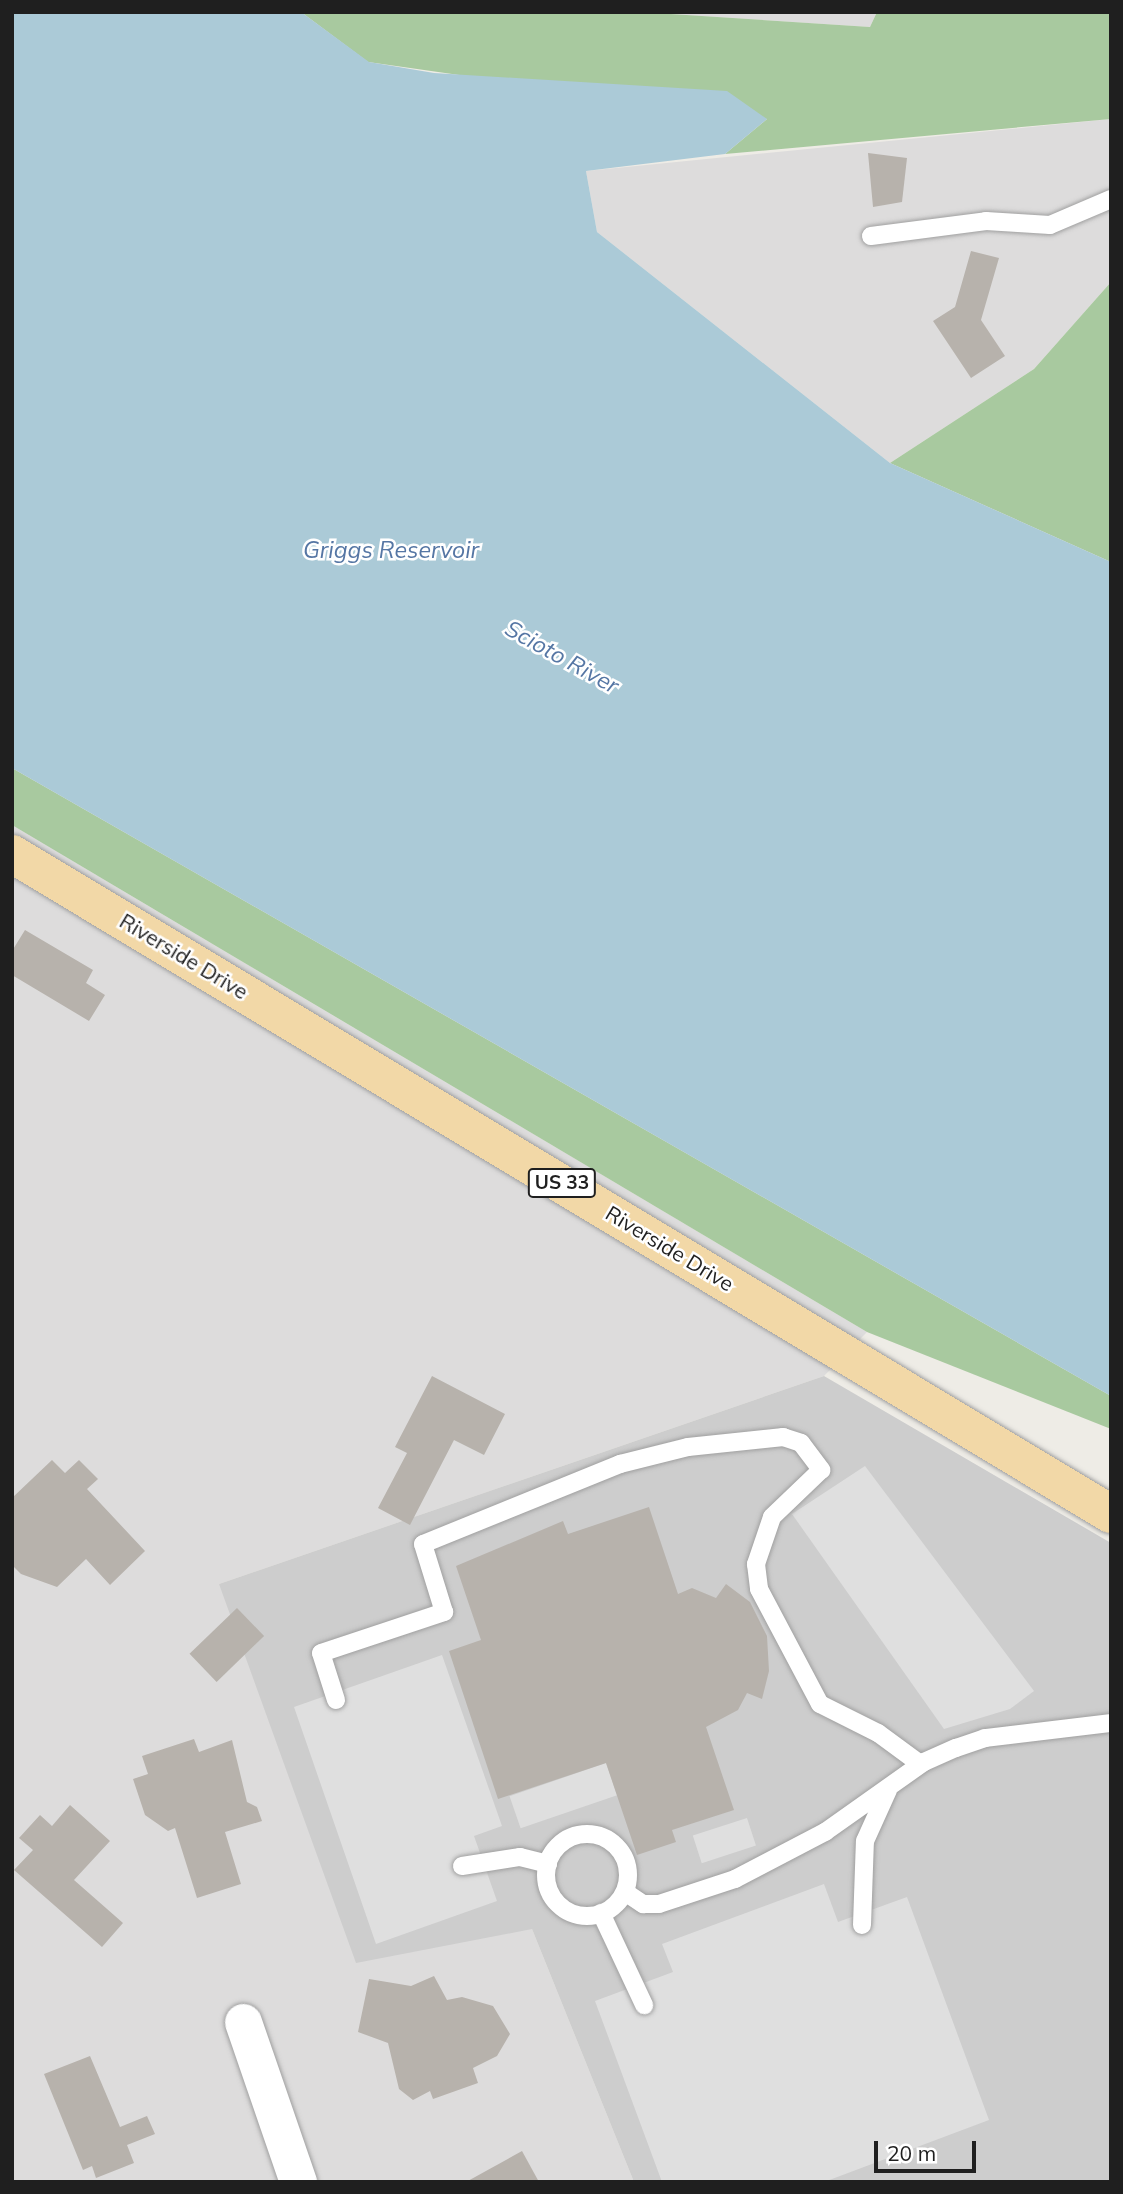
<!DOCTYPE html>
<html>
<head>
<meta charset="utf-8">
<style>
	body { margin:0 }
	#map { position:relative; width:1123px; height:2194px; overflow:hidden; background:#eeece6; font-family:Mulish,sans-serif }
	div>[style] { position:absolute }
	.residential>* { inset:0; background:#dddcdc }
	.religious>* { inset:0; background:#cdcdcd }
	.forest>* { inset:0; background:#a8c99f }
	.parking>* { inset:0; background:#dfdfdf; transform-origin:0 0 }
	.water>* { inset:0; background:#abcad7 }
	.building>* { inset:0; background:#b7b2ac; transform-origin:0 0 }
	.roads { filter:drop-shadow(0 0 2px #a0a0a0) drop-shadow(0 0 2px #a0a0a0) }
	.service>* { height:18px; margin:-9px; padding:0 9px; transform-origin:9px; border-radius:9px; background:#fff }
	.service>.ring { margin:-9px; padding:0; box-sizing:content-box; background:none; border:18px solid #fff; border-radius:50% }
	.minor>* { height:37px; margin:-18.5px; padding:0 18.5px; transform-origin:18.5px; border-radius:18.5px; background:#fff }
	.primary>* { height:38px; margin:-19px; padding:0 19px; transform-origin:19px; border-radius:19px; background:#f2d8a7 }
	span { translate:-50% -50%; white-space:nowrap; text-align:center; line-height:1.15; -webkit-text-stroke:5px #fff; paint-order:stroke }
	.shield-label span { padding:2px 5px; background:#fff; border:2px solid; border-radius:5px; -webkit-text-stroke-width:0 }
	.shield-label { font-size:19px; color:#1f1f1f; font-weight:700 }
	.street-label { font-size:21px; color:#1f1f1f }
	.water-label { font-size:23px; color:#5576a4; font-style:italic }
	.frame { position:absolute; inset:0; border:14px solid #1f1f1f; pointer-events:none }
	.scale { position:absolute; left:874px; top:2141px; width:102px; height:32px; box-sizing:border-box; border:4px solid #1f1f1f; border-top:0; padding-left:9px; font-size:21px; line-height:24px; white-space:nowrap; color:#1f1f1f; -webkit-text-stroke:5px #fff; paint-order:stroke }
</style>
</head>
<body>
<div id="map">
	<div class="residential">
		<i style="clip-path:polygon(640px 12px,877px 12px,870px 27px)"></i>
		<i style="clip-path:polygon(1111px 119px,1111px 282px,1034px 369px,890px 463px,597px 232px,586px 171px)"></i>
		<i style="clip-path:polygon(12px 825px,867px 1332px,824px 1376px,219px 1584px,532px 1929px,634px 2182px,12px 2182px)"></i>
	</div>
	<div class="religious">
		<i style="clip-path:polygon(824px 1376px,1111px 1543px,1111px 2182px,634px 2182px,532px 1929px,356px 1963px,219px 1584px)"></i>
	</div>
	<div class="forest">
		<i style="clip-path:polygon(301px 12px,640px 12px,870px 27px,877px 12px,1111px 12px,1111px 119px,725px 154px,767px 119px,368px 62px)"></i>
		<i style="clip-path:polygon(1111px 282px,1111px 562px,890px 463px,1034px 369px)"></i>
		<i style="clip-path:polygon(12px 768px,1111px 1396px,1111px 1429px,867px 1332px,12px 825px)"></i>
	</div>
	<div class="parking">
		<i style="clip-path:polygon(865px 1466px,1034px 1691px,1010px 1709px,944px 1729px,792px 1514px)"></i>
		<i style="clip-path:polygon(442px 1655px,502px 1826px,474px 1836px,497px 1901px,376px 1944px,294px 1707px)"></i>
		<i style="left:606px;top:1763px;width:34px;height:102px;rotate:71deg"></i>
		<i style="left:747px;top:1818px;width:29px;height:57px;rotate:72deg"></i>
		<i style="clip-path:polygon(824px 1884px,838px 1922px,907px 1897px,989px 2120px,824px 2182px,662px 2182px,595px 2001px,673px 1972px,662px 1944px)"></i>
	</div>
	<div class="water">
		<i style="clip-path:polygon(12px 12px,301px 12px,369px 62px,434px 73px,727px 91px,767px 119px,725px 154px,586px 171px,597px 232px,890px 463px,1111px 562px,1111px 1396px,12px 768px)"></i>
	</div>
	<div class="building">
		<i style="clip-path:polygon(868px 153px,907px 158px,902px 202px,873px 207px)"></i>
		<i style="clip-path:polygon(971px 251px,999px 258px,981px 320px,1005px 356px,971px 378px,933px 321px,955px 307px)"></i>
		<i style="clip-path:polygon(25px 930px,93px 970px,86px 983px,105px 995px,89px 1021px,12px 975px,12px 951px)"></i>
		<i style="clip-path:polygon(432px 1376px,505px 1414px,484px 1455px,454px 1440px,410px 1525px,378px 1508px,407px 1453px,395px 1447px)"></i>
		<i style="clip-path:polygon(52px 1460px,65px 1473px,79px 1460px,98px 1479px,87px 1489px,145px 1551px,110px 1585px,86px 1559px,57px 1587px,21px 1574px,12px 1565px,12px 1498px)"></i>
		<i style="clip-path:polygon(649px 1507px,678px 1594px,692px 1588px,716px 1598px,726px 1584px,750px 1602px,767px 1636px,769px 1671px,762px 1699px,747px 1693px,738px 1710px,706px 1727px,734px 1810px,672px 1830px,676px 1842px,637px 1855px,606px 1763px,498px 1799px,449px 1651px,481px 1640px,456px 1566px,563px 1521px,568px 1534px)"></i>
		<i style="left:237px;top:1608px;width:39px;height:66px;rotate:46deg"></i>
		<i style="clip-path:polygon(194px 1739px,199px 1752px,232px 1740px,247px 1802px,257px 1807px,262px 1821px,225px 1832px,241px 1884px,197px 1898px,175px 1828px,168px 1831px,145px 1815px,133px 1779px,148px 1774px,142px 1756px)"></i>
		<i style="clip-path:polygon(70px 1805px,110px 1841px,74px 1880px,123px 1923px,102px 1947px,14px 1870px,33px 1850px,19px 1838px,40px 1815px,52px 1826px)"></i>
		<i style="clip-path:polygon(434px 1976px,447px 2000px,462px 1997px,493px 2006px,510px 2034px,497px 2056px,473px 2068px,478px 2083px,433px 2099px,430px 2091px,413px 2100px,399px 2089px,388px 2043px,358px 2032px,369px 1979px,411px 1986px)"></i>
		<i style="clip-path:polygon(90px 2056px,120px 2127px,147px 2116px,155px 2134px,127px 2145px,134px 2163px,96px 2178px,92px 2166px,83px 2170px,44px 2074px)"></i>
		<i style="clip-path:polygon(522px 2151px,539px 2182px,466px 2182px)"></i>
	</div>
	<div class="roads">
		<div class="service">
			<i style="left:871px;top:236px;width:116px;rotate:-7.4deg"></i>
			<i style="left:986px;top:221px;width:64px;rotate:3.6deg"></i>
			<i style="left:1050px;top:225px;width:66px;rotate:-23.1deg"></i>
			<i style="left:336px;top:1700px;width:49px;rotate:-107.7deg"></i>
			<i style="left:321px;top:1653px;width:130px;rotate:-18.4deg"></i>
			<i style="left:444px;top:1612px;width:71px;rotate:-107.2deg"></i>
			<i style="left:423px;top:1544px;width:213px;rotate:-22.1deg"></i>
			<i style="left:620px;top:1464px;width:70px;rotate:-14deg"></i>
			<i style="left:688px;top:1447px;width:96px;rotate:-6deg"></i>
			<i style="left:783px;top:1437px;width:19px;rotate:18deg"></i>
			<i style="left:801px;top:1443px;width:34px;rotate:53deg"></i>
			<i style="left:821px;top:1470px;width:68px;rotate:136.2deg"></i>
			<i style="left:772px;top:1517px;width:50px;rotate:108.8deg"></i>
			<i style="left:756px;top:1564px;width:25px;rotate:83deg"></i>
			<i style="left:759px;top:1589px;width:130px;rotate:62.1deg"></i>
			<i style="left:820px;top:1704px;width:65px;rotate:26.6deg"></i>
			<i style="left:878px;top:1733px;width:52px;rotate:36.4deg"></i>
			<i class="ring" style="left:546px;top:1834px;width:64px;height:64px"></i>
			<i style="left:462px;top:1866px;width:59px;rotate:-8.8deg"></i>
			<i style="left:520px;top:1857px;width:29px;rotate:14deg"></i>
			<i style="left:625px;top:1892px;width:22px;rotate:34deg"></i>
			<i style="left:643px;top:1904px;width:16px"></i>
			<i style="left:659px;top:1904px;width:80px;rotate:-18.2deg"></i>
			<i style="left:735px;top:1879px;width:102px;rotate:-27.6deg"></i>
			<i style="left:825px;top:1832px;width:121px;rotate:-35.3deg"></i>
			<i style="left:924px;top:1762px;width:35px;rotate:-24deg"></i>
			<i style="left:956px;top:1748px;width:31px;rotate:-19deg"></i>
			<i style="left:985px;top:1738px;width:127px;rotate:-6.8deg"></i>
			<i style="left:601px;top:1913px;width:102px;rotate:64.9deg"></i>
			<i style="left:862px;top:1925px;width:84px;rotate:-88deg"></i>
			<i style="left:865px;top:1841px;width:56px;rotate:-65.7deg"></i>
		</div>
		<div class="minor">
			<i style="left:243px;top:2022px;width:169px;rotate:71deg"></i>
		</div>
		<div class="primary">
			<i style="left:12px;top:854px;width:1282px;rotate:30.99deg"></i>
		</div>
	</div>
	<div class="shield-label">
		<span style="left:562px;top:1183px">US 33</span>
	</div>
	<div class="street-label">
		<span style="left:184px;top:956px;rotate:31deg">Riverside Drive</span>
		<span style="left:670px;top:1248px;rotate:31deg">Riverside Drive</span>
	</div>
	<div class="water-label">
		<span style="left:391px;top:550px">Griggs Reservoir</span>
		<span style="left:562px;top:657px;rotate:29deg">Scioto River</span>
	</div>
	<div class="frame"></div>
	<div class="scale">20 m</div>
</div>
</body>
</html>
